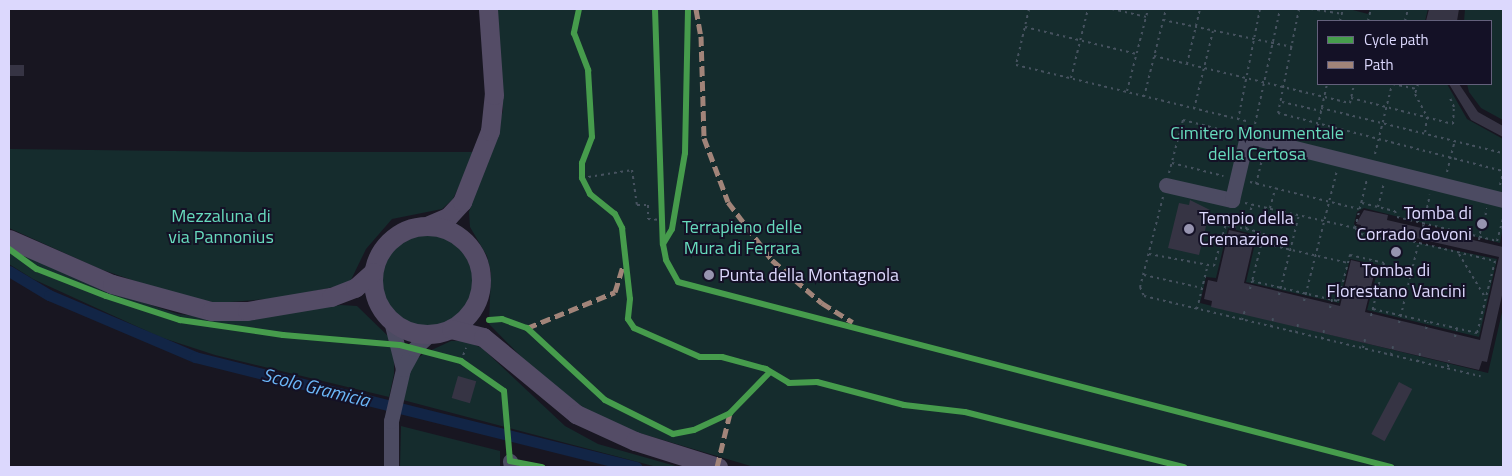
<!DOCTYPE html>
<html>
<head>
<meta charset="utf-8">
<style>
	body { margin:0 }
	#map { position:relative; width:1512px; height:476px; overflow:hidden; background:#181621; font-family:"Titillium Web",sans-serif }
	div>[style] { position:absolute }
	.green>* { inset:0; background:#152c2d }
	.round { border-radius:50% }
	.canal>* { height:11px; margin:-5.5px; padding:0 5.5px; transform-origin:5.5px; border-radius:5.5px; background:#122546 }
	.building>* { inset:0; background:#363444; transform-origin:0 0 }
	.path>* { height:2px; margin-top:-1px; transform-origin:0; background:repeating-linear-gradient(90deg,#46525f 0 2.5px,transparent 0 6.5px) }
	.minor>* { height:15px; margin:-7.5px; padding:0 7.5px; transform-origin:7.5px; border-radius:7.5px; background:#4c4b62 }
	.major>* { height:19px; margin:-9.5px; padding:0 9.5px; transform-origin:9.5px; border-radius:9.5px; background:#544c66 }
	.major>.ring { margin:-9.5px; padding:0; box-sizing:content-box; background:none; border:19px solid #544c66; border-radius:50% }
	.quiet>* { height:5px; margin-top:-2.5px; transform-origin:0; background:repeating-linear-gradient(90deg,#a18479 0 10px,transparent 0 15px) }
	.cycleway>* { height:6px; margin:-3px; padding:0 3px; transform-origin:3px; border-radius:3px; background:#469c4c }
	.dots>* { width:14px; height:14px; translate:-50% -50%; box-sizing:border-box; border:2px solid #141126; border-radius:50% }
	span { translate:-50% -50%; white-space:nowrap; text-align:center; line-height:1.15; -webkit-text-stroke:4px #141126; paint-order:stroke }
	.park-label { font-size:18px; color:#67dbbd }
	.poi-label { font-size:18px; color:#dcd8fd }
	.right { translate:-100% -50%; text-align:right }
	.left { translate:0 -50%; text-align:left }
	.water-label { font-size:19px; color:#6bb7f8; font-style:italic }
	.frame { position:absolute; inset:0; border:10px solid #dcd8fd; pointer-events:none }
	.legend { position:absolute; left:1317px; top:20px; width:175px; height:65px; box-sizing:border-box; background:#141126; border:1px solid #64617c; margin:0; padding:6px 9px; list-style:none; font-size:15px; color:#dcd8fd }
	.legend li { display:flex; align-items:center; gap:10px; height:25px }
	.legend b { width:25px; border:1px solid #64617c }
</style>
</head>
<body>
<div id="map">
	<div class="green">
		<i style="clip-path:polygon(497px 9px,1349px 9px,1368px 14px,1370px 9px,1428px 9px,1425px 21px,1318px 21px,1318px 84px,1447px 84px,1467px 119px,1503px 139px,1503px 227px,1500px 243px,1364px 208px,1357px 212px,1354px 224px,1360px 231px,1497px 259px,1479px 337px,1367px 310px,1379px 265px,1350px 259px,1339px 303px,1246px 282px,1257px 235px,1228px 228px,1216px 278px,1206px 277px,1200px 303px,1488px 373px,1503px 308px,1503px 467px,754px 467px,636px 432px,591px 413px,543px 379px,489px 324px,491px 273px,487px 256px,470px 227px,469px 212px,503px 111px)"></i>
		<i style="clip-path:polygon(1465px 9px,1503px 9px,1503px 120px,1481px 108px,1469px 92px,1467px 84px,1491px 84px,1491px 21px,1464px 21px)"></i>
		<i style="clip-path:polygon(9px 149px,255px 152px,475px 152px,453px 199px,442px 209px,392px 219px,366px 249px,349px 284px,280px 298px,217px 303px,170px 293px,100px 269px,9px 228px)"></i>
		<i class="round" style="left:380px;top:233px;width:94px;height:94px"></i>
		<i style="clip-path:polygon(9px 253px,20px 259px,30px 257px,103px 289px,178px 314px,232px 320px,341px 305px,357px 306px,389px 337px,394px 348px,394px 374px,389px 397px,215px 355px,160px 337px,33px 279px,9px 264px)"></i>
		<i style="clip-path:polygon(451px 341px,466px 341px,482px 348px,565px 426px,598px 444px,679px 467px,657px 467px,403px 400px,411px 364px,423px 354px)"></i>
		<i style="clip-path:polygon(401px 426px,500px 451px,500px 467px,400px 467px)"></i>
	</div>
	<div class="canal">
		<i style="left:9px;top:271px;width:47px;rotate:31deg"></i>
		<i style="left:49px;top:295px;width:159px;rotate:23deg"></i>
		<i style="left:195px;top:357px;width:455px;rotate:14deg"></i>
	</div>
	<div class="building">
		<i style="clip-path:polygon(1429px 9px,1459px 9px,1457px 21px,1426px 21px)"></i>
		<i style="left:9px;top:65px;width:15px;height:11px"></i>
		<i style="clip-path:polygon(1449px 84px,1459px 84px,1478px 112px,1503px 126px,1503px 137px,1471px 120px)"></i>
		<i style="clip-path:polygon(1190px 200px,1210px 210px,1199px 255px,1168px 248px,1179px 203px,1189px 205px)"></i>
		<i style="clip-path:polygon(1364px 210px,1388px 215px,1387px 220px,1503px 247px,1503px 291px,1487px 362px,1482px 361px,1479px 370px,1211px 307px,1212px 301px,1204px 299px,1208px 280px,1217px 282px,1229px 230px,1255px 236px,1244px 283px,1340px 306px,1351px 260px,1376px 266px,1365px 312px,1480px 340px,1499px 257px,1385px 231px,1384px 235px,1360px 229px,1361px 225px,1356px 224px)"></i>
		<i style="left:458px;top:376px;width:19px;height:23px;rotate:16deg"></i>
		<i style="left:1399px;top:382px;width:15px;height:59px;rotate:28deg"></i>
	</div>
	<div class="path">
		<i style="left:579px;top:9px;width:25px;rotate:102deg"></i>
		<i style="left:574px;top:33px;width:40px;rotate:69deg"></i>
		<i style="left:588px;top:70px;width:67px;rotate:86.6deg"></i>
		<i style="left:592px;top:137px;width:28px;rotate:111deg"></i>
		<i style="left:582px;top:163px;width:15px;rotate:90deg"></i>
		<i style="left:582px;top:178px;width:18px;rotate:63deg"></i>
		<i style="left:590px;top:194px;width:32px;rotate:39deg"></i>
		<i style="left:615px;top:214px;width:16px;rotate:63deg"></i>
		<i style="left:622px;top:228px;width:71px;rotate:83.6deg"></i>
		<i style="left:630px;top:299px;width:20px;rotate:96deg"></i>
		<i style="left:628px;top:319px;width:11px;rotate:56deg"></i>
		<i style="left:634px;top:328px;width:72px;rotate:23.7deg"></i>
		<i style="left:700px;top:357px;width:22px"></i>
		<i style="left:722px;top:357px;width:46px;rotate:15.3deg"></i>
		<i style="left:766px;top:369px;width:27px;rotate:31deg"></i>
		<i style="left:789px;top:383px;width:28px;rotate:-2deg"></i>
		<i style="left:817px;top:382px;width:90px;rotate:14.8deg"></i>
		<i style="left:904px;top:405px;width:61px;rotate:6.5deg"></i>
		<i style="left:965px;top:412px;width:226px;rotate:14.1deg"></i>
		<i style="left:1029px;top:9px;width:57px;rotate:103.1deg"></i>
		<i style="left:1016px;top:65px;width:240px;rotate:13.7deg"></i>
		<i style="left:1112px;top:9px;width:35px;rotate:13deg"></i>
		<i style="left:1299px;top:9px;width:106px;rotate:101.4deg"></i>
		<i style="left:1278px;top:113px;width:232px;rotate:14.5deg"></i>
		<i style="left:1311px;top:9px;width:31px;rotate:9deg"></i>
		<i style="left:1163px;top:20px;width:132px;rotate:11.8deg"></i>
		<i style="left:1340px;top:21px;width:12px;rotate:-76deg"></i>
		<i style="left:1368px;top:21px;width:12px;rotate:-76deg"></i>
		<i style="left:1405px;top:21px;width:12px;rotate:-76deg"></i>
		<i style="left:1025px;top:27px;width:115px;rotate:13.6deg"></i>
		<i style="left:1154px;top:56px;width:202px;rotate:13.5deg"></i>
		<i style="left:1350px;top:103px;width:19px;rotate:-78deg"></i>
		<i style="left:1187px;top:64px;width:57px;rotate:-76.7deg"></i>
		<i style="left:1071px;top:78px;width:71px;rotate:-76.2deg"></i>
		<i style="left:1393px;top:84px;width:24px;rotate:12deg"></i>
		<i style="left:1418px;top:84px;width:10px;rotate:107deg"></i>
		<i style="left:1415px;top:94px;width:26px;rotate:62deg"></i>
		<i style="left:1427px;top:117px;width:16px;rotate:97deg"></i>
		<i style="left:1127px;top:91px;width:85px;rotate:-75.6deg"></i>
		<i style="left:1144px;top:97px;width:91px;rotate:-76deg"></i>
		<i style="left:1351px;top:98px;width:105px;rotate:14.3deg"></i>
		<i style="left:1453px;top:124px;width:17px;rotate:-87deg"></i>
		<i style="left:1454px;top:107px;width:12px;rotate:-114deg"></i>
		<i style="left:1282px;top:102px;width:40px;rotate:13deg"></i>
		<i style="left:1321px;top:108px;width:187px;rotate:13.9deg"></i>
		<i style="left:1194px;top:109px;width:80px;rotate:-76.3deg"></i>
		<i style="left:1238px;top:120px;width:113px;rotate:-78.8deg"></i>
		<i style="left:1255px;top:124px;width:118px;rotate:-77.7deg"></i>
		<i style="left:1315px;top:139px;width:56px;rotate:-77.7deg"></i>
		<i style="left:1375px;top:154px;width:72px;rotate:-76.3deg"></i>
		<i style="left:1172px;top:163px;width:53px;rotate:14.3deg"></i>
		<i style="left:1447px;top:172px;width:32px;rotate:-76deg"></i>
		<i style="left:1169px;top:173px;width:55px;rotate:-75.2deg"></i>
		<i style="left:1183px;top:120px;width:53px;rotate:14.3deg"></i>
		<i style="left:582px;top:178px;width:51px;rotate:-9.1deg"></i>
		<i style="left:632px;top:170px;width:35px;rotate:82deg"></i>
		<i style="left:637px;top:205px;width:11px"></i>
		<i style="left:648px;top:205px;width:14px;rotate:90deg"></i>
		<i style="left:648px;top:219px;width:14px;rotate:4deg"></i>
		<i style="left:1250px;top:182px;width:112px;rotate:13.9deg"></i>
		<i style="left:1256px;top:184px;width:33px;rotate:-76deg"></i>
		<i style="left:1500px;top:185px;width:12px;rotate:-76deg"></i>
		<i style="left:1163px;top:197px;width:93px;rotate:104.3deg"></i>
		<i style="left:1140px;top:287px;width:10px;rotate:66deg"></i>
		<i style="left:1144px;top:296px;width:346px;rotate:13.4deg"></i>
		<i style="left:1245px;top:203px;width:113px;rotate:12.8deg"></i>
		<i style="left:1355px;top:228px;width:50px;rotate:-76.2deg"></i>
		<i style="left:1362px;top:203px;width:34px;rotate:14deg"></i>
		<i style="left:1395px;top:211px;width:6px;rotate:72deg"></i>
		<i style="left:1397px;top:217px;width:103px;rotate:13.5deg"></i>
		<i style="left:1497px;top:241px;width:23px;rotate:-75deg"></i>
		<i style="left:1378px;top:207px;width:25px;rotate:-76deg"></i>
		<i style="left:1270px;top:208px;width:20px;rotate:-75deg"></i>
		<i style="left:1227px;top:225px;width:38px;rotate:12deg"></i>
		<i style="left:1264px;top:233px;width:49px;rotate:104deg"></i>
		<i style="left:1423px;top:227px;width:33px;rotate:-78deg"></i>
		<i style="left:1480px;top:227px;width:7px;rotate:-98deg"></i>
		<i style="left:1479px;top:220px;width:4px;rotate:14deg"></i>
		<i style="left:1355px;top:228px;width:8px;rotate:45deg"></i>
		<i style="left:1361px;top:234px;width:27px;rotate:13deg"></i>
		<i style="left:1387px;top:240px;width:8px;rotate:-23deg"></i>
		<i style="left:1394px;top:237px;width:104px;rotate:13.4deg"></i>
		<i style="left:1495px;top:261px;width:74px;rotate:104deg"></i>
		<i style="left:1477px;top:333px;width:107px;rotate:-167deg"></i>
		<i style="left:1246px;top:229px;width:25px;rotate:-76deg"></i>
		<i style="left:1479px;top:240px;width:13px;rotate:-81deg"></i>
		<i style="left:1481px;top:227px;width:4px;rotate:14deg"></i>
		<i style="left:1485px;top:228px;width:20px;rotate:-87deg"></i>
		<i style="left:1261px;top:243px;width:89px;rotate:12.9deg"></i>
		<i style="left:1149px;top:254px;width:66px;rotate:10.5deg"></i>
		<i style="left:1214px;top:266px;width:55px;rotate:-74.2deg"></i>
		<i style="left:1459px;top:254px;width:52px;rotate:59deg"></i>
		<i style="left:1144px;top:275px;width:59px;rotate:12.6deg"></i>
		<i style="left:1250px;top:289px;width:8px;rotate:-76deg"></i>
		<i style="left:1252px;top:281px;width:88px;rotate:13.1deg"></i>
		<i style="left:1338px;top:301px;width:48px;rotate:-75.4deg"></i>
		<i style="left:1350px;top:255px;width:35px;rotate:13deg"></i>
		<i style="left:1384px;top:263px;width:55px;rotate:103.8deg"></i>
		<i style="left:1279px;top:295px;width:82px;rotate:-76deg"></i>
		<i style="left:1304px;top:301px;width:134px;rotate:-75.8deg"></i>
		<i style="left:1330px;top:308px;width:9px;rotate:-77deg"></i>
		<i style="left:1197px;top:309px;width:42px;rotate:-76.3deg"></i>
		<i style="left:1242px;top:320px;width:10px;rotate:-73deg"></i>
		<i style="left:1399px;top:323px;width:84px;rotate:-76.3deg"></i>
		<i style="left:1271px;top:327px;width:9px;rotate:-77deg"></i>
		<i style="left:1426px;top:329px;width:7px;rotate:-74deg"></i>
		<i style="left:1296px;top:333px;width:9px;rotate:-77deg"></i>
		<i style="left:1455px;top:337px;width:8px;rotate:-76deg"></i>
		<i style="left:1322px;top:339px;width:9px;rotate:-77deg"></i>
		<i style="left:1363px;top:348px;width:9px;rotate:-77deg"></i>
		<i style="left:1391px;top:355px;width:9px;rotate:-77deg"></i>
		<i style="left:461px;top:361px;width:14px;rotate:-69deg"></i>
		<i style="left:1418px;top:362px;width:9px;rotate:-77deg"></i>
		<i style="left:1448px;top:367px;width:7px;rotate:-82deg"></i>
	</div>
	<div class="minor">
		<i style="left:1166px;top:185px;width:68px;rotate:12.8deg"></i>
		<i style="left:1232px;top:200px;width:66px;rotate:-76.8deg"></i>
		<i style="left:1247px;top:136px;width:264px;rotate:14deg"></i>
		<i style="left:391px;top:321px;width:49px;rotate:76deg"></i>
		<i style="left:510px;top:461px;width:6px;rotate:81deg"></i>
		<i style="left:391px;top:467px;width:46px;rotate:-90deg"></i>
		<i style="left:391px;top:421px;width:53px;rotate:-77deg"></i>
		<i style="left:403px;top:369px;width:23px;rotate:-61deg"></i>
		<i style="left:414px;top:349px;width:22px;rotate:-43deg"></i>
	</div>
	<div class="major">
		<i style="left:429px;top:225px;width:21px;rotate:-23deg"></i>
		<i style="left:448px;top:217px;width:21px;rotate:-47deg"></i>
		<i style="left:462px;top:202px;width:76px;rotate:-68.5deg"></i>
		<i style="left:490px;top:131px;width:36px;rotate:-84deg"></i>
		<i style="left:494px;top:95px;width:86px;rotate:-94deg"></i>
		<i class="ring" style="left:373px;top:226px;width:89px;height:89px"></i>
		<i style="left:9px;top:239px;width:112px;rotate:23.6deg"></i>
		<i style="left:112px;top:284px;width:103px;rotate:15.3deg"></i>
		<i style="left:211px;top:311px;width:36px"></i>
		<i style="left:247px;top:311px;width:85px;rotate:-9.5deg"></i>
		<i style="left:331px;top:297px;width:26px;rotate:-21deg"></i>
		<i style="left:355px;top:288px;width:24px;rotate:-42deg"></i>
		<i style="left:451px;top:329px;width:33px;rotate:14deg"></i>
		<i style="left:483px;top:337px;width:121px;rotate:39.6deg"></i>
		<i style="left:576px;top:414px;width:65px;rotate:24.6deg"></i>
		<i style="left:635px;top:441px;width:87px;rotate:17.4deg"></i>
	</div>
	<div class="quiet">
		<i style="left:696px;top:9px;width:27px;rotate:80deg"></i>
		<i style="left:701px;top:36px;width:102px;rotate:88.3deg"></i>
		<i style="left:704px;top:138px;width:68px;rotate:69.4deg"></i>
		<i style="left:728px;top:202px;width:73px;rotate:52.8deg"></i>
		<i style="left:772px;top:260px;width:66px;rotate:40.7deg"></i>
		<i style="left:822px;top:303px;width:36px;rotate:32deg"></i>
		<i style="left:527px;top:328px;width:95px;rotate:-22.2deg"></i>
		<i style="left:615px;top:292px;width:28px;rotate:-73deg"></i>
		<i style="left:717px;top:467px;width:56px;rotate:-76.5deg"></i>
	</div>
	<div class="cycleway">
		<i style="left:579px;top:9px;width:25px;rotate:102deg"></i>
		<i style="left:574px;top:33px;width:40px;rotate:69deg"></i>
		<i style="left:588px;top:70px;width:67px;rotate:86.6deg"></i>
		<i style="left:592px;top:137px;width:28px;rotate:111deg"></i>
		<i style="left:582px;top:163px;width:15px;rotate:90deg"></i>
		<i style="left:582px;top:178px;width:18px;rotate:63deg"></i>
		<i style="left:590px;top:194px;width:32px;rotate:39deg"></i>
		<i style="left:615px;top:214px;width:16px;rotate:63deg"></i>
		<i style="left:622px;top:228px;width:71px;rotate:83.6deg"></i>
		<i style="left:630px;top:299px;width:20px;rotate:96deg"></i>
		<i style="left:628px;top:319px;width:11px;rotate:56deg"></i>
		<i style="left:634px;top:328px;width:72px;rotate:23.7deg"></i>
		<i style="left:700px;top:357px;width:22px"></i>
		<i style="left:722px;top:357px;width:46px;rotate:15.3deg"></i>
		<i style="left:766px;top:369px;width:27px;rotate:31deg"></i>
		<i style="left:789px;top:383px;width:28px;rotate:-2deg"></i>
		<i style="left:817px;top:382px;width:90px;rotate:14.8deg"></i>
		<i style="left:904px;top:405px;width:61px;rotate:6.5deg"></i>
		<i style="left:965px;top:412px;width:226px;rotate:14.1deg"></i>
		<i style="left:655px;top:9px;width:235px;rotate:88.1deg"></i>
		<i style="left:663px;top:244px;width:16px;rotate:79deg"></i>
		<i style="left:666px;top:260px;width:25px;rotate:61deg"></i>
		<i style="left:678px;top:282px;width:737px;rotate:14.55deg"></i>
		<i style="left:663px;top:244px;width:17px;rotate:-59deg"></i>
		<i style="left:672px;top:229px;width:77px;rotate:-80.3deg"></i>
		<i style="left:685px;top:153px;width:144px;rotate:-88.8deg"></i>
		<i style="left:9px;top:249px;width:34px;rotate:36deg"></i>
		<i style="left:37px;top:269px;width:74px;rotate:21.4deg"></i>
		<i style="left:106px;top:296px;width:78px;rotate:18deg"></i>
		<i style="left:180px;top:320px;width:104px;rotate:8.3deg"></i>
		<i style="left:283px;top:335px;width:117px;rotate:4.9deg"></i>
		<i style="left:400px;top:345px;width:63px;rotate:14.7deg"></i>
		<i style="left:461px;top:361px;width:52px;rotate:34.9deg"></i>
		<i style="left:504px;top:391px;width:70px;rotate:85.1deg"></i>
		<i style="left:510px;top:461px;width:33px;rotate:11deg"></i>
		<i style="left:489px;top:320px;width:13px;rotate:-4deg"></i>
		<i style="left:502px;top:319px;width:27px;rotate:20deg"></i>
		<i style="left:527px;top:328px;width:106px;rotate:42.7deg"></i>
		<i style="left:605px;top:400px;width:76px;rotate:26.6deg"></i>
		<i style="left:673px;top:434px;width:21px;rotate:-11deg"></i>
		<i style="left:694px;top:430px;width:40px;rotate:-25deg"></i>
		<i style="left:730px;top:413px;width:57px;rotate:-45.7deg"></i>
	</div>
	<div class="dots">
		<i style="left:1482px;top:224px;background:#9794b0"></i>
		<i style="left:1189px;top:229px;background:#9794b0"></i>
		<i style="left:1396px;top:252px;background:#9794b0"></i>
		<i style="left:709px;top:275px;background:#9794b0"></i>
	</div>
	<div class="park-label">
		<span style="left:1257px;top:144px">Cimitero Monumentale<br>della Certosa</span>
		<span style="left:221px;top:227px">Mezzaluna di<br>via Pannonius</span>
		<span style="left:742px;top:238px">Terrapieno delle<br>Mura di Ferrara</span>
	</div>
	<div class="poi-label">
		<span class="right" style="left:1472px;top:224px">Tomba di<br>Corrado Govoni</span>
		<span class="left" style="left:1199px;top:229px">Tempio della<br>Cremazione</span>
		<span style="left:1396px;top:281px">Tomba di<br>Florestano Vancini</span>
		<span class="left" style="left:719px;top:275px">Punta della Montagnola</span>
	</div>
	<div class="water-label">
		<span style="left:316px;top:387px;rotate:14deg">Scolo Gramicia</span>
	</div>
	<div class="frame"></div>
	<ul class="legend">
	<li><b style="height:6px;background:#469c4c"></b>Cycle path</li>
	<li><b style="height:6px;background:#a18479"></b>Path</li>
	</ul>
</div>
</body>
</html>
